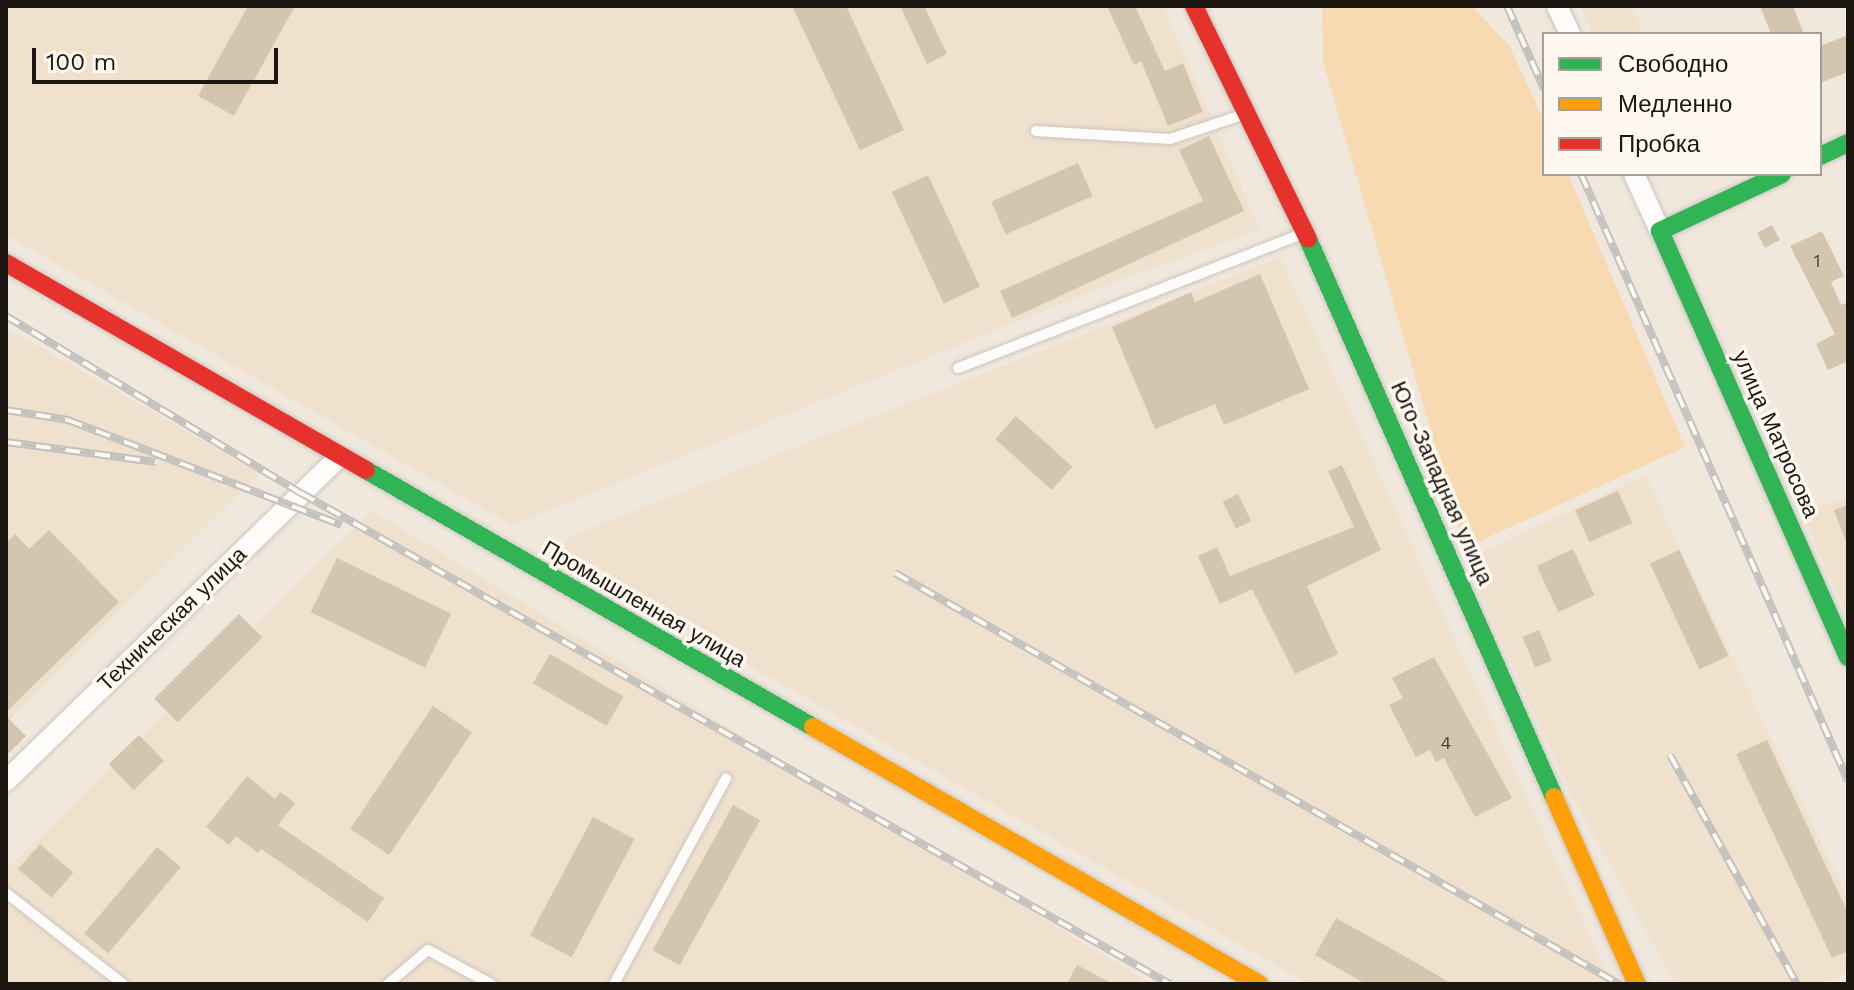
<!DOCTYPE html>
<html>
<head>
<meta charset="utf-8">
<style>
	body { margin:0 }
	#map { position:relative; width:1854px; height:990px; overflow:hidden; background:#f0e8dd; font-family:"Work Sans",sans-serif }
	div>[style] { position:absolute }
	.built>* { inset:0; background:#efe1ce }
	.green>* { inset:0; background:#f8dab2 }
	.building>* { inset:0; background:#d4c5af; transform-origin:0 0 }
	.roads { filter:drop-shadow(0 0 2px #ccc6be) drop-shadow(0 0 2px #ccc6be) }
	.lane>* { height:10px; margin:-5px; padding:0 5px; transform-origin:5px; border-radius:5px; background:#fdfcfa }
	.street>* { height:20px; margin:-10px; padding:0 10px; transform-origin:10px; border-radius:10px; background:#fdfcfa }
	.fast>* { height:18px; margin:-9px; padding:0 9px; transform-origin:9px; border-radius:9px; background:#30b455 }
	.slow>* { height:18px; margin:-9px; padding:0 9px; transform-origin:9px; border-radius:9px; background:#ff9f0a }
	.jam>* { height:18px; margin:-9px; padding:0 9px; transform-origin:9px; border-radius:9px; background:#e5322d }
	.rail>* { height:8px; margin-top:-4px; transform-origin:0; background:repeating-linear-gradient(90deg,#fef8f0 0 15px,#c4c2bf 0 30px); box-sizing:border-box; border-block:2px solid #c4c2bf }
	span { translate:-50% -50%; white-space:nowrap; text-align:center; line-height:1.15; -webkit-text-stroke:7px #fef8f0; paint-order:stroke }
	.number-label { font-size:18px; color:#4a4238 }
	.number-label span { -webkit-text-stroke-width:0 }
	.street-label { font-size:22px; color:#1c1710 }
	.frame { position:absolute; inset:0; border:8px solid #1c1710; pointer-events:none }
	.legend { position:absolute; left:1542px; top:32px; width:280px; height:144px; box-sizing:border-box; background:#fef8f0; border:2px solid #a49e96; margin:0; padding:10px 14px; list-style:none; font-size:24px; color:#1c1710 }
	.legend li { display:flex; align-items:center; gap:16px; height:40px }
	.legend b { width:40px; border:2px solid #a49e96 }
	.scale { position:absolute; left:32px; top:48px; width:246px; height:36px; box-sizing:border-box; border:4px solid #1c1710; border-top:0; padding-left:10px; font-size:24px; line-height:28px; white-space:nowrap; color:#1c1710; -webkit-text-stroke:6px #fef8f0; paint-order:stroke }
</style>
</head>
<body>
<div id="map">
	<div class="built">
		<i style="clip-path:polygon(6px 6px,1163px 6px,1260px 230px,1127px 277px,512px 525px,6px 235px)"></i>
		<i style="clip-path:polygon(1581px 6px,1631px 6px,1643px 34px,1593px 34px)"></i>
		<i style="clip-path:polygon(1280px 257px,1612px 984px,1309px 984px,558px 557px,566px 538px)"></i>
		<i style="clip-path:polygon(6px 328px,260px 473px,6px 723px)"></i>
		<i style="clip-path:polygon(1645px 475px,1848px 899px,1848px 971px,1825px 984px,1675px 984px,1567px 786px,1465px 561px)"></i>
		<i style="clip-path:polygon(1848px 498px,1848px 617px,1800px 510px)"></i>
		<i style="clip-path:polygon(372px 511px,1151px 984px,6px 984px,6px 870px)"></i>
	</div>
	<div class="green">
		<i style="clip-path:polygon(1322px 6px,1472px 6px,1510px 47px,1544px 121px,1544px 174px,1568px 174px,1685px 447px,1465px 548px,1323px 62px)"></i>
	</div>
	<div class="building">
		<i style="clip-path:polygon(248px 6px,295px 6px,234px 116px,198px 96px)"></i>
		<i style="clip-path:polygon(792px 6px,846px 6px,904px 130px,860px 150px)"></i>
		<i style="clip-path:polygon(900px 6px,924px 6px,947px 54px,927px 64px)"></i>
		<i style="clip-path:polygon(1107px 6px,1135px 6px,1165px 71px,1183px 63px,1203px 112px,1168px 126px,1141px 61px,1134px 65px)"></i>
		<i style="clip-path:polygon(1760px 6px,1793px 6px,1804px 34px,1771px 34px)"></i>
		<i style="clip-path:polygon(1848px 35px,1848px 72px,1820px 83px,1820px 46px)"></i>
		<i style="clip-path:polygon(1209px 136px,1244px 211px,1012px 318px,1000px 291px,1203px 201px,1179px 150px)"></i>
		<i style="left:1078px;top:163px;width:36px;height:95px;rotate:66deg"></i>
		<i style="left:928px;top:175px;width:123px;height:40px;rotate:65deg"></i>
		<i style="left:1772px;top:225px;width:17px;height:17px;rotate:62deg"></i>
		<i style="clip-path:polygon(1822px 231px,1844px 276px,1831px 282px,1841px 305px,1848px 302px,1848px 361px,1828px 370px,1816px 344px,1835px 334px,1790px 246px)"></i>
		<i style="clip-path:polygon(1260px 274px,1309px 389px,1224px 425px,1215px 404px,1155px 429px,1112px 327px,1191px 292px,1195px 302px)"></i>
		<i style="left:1016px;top:416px;width:76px;height:31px;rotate:42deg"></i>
		<i style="clip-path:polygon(1342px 465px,1381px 550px,1307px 586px,1338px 654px,1295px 674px,1252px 589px,1220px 604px,1198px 556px,1217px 547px,1230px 576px,1354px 527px,1328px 471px)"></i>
		<i style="left:1618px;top:491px;width:35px;height:47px;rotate:66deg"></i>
		<i style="left:1238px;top:494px;width:30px;height:17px;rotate:64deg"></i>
		<i style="clip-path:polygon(1848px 505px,1848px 544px,1847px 544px,1834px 510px)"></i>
		<i style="clip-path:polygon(49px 530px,119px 602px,6px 712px,6px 543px,15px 534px,29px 549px)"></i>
		<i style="left:1573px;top:549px;width:51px;height:40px;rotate:65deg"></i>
		<i style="left:1679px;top:550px;width:117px;height:32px;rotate:65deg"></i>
		<i style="left:337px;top:558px;width:127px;height:60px;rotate:26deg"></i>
		<i style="left:239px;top:614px;width:33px;height:120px;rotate:45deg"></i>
		<i style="left:1539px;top:630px;width:33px;height:18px;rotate:67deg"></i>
		<i style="left:550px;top:654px;width:85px;height:34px;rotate:30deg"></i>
		<i style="clip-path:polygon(1434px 657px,1512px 798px,1475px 817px,1444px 758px,1436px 762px,1430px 750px,1416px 757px,1389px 705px,1403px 698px,1392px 678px)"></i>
		<i style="left:433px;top:706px;width:47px;height:148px;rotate:34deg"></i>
		<i style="clip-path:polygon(6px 716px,26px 736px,6px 756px)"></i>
		<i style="left:139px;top:735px;width:36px;height:42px;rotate:46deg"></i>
		<i style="clip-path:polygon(1767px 740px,1848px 913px,1848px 951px,1832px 958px,1736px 754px)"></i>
		<i style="clip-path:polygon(247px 776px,275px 799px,280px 792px,295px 803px,278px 825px,384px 898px,368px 922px,261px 849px,258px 853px,236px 836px,229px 845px,206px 827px)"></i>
		<i style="left:733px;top:805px;width:31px;height:166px;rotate:29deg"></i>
		<i style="left:593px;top:817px;width:47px;height:134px;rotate:28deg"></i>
		<i style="left:40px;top:844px;width:44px;height:33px;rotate:41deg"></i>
		<i style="left:157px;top:847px;width:31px;height:113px;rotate:40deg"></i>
		<i style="clip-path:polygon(1336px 918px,1415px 962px,1452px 984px,1366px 984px,1315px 955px)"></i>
		<i style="clip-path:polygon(1077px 965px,1113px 984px,1067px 984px)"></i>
	</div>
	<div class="roads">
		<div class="lane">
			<i style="left:1036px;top:131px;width:134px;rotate:3.4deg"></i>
			<i style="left:1170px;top:139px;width:76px;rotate:-18.4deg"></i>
			<i style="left:958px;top:368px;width:366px;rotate:-21.3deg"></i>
			<i style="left:6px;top:893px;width:148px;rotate:37.9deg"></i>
			<i style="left:388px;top:984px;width:52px;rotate:-40.4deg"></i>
			<i style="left:428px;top:950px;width:72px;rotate:28.4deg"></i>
			<i style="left:614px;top:984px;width:234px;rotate:-61.4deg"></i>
		</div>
		<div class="street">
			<i style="left:1557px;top:6px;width:31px;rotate:65deg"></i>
			<i style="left:1634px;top:174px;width:63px;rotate:65.5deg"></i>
			<i style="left:6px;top:781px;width:465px;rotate:-44.2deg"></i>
		</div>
		<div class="fast">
			<i style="left:1820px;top:156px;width:31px;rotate:-25deg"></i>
			<i style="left:1782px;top:174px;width:135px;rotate:155deg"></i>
			<i style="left:1660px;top:231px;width:466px;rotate:66.2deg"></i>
			<i style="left:1308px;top:239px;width:610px;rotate:66.21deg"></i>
			<i style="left:366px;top:470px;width:516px;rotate:29.9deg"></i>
		</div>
		<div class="slow">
			<i style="left:813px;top:727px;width:515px;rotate:29.95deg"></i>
			<i style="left:1554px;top:797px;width:205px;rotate:66.1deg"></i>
		</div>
		<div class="jam">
			<i style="left:1194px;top:6px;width:259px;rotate:63.9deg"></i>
			<i style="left:6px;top:263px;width:415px;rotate:29.9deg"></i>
		</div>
	</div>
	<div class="rail">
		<i style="left:1507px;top:6px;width:91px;rotate:66deg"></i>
		<i style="left:1581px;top:174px;width:663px;rotate:66.26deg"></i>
		<i style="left:6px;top:316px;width:344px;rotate:31deg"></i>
		<i style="left:301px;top:493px;width:998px;rotate:29.47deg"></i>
		<i style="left:6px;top:410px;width:63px;rotate:9.2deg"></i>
		<i style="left:68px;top:420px;width:293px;rotate:21deg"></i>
		<i style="left:6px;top:442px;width:151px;rotate:7.6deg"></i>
		<i style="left:895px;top:573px;width:833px;rotate:29.58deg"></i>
		<i style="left:1670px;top:755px;width:262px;rotate:61deg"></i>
	</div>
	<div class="number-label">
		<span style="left:1817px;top:261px">1</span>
		<span style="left:1446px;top:743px">4</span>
	</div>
	<div class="street-label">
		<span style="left:1776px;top:434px;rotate:66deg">улица Матросова</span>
		<span style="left:1442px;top:483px;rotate:66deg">Юго-Западная улица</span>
		<span style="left:644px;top:604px;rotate:30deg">Промышленная улица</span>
		<span style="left:172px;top:619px;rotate:-44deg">Техническая улица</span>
	</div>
	<div class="frame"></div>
	<ul class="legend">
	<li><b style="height:10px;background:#30b455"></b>Свободно</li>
	<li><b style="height:10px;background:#ff9f0a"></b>Медленно</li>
	<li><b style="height:10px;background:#e5322d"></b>Пробка</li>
	</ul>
	<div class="scale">100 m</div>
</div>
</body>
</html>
